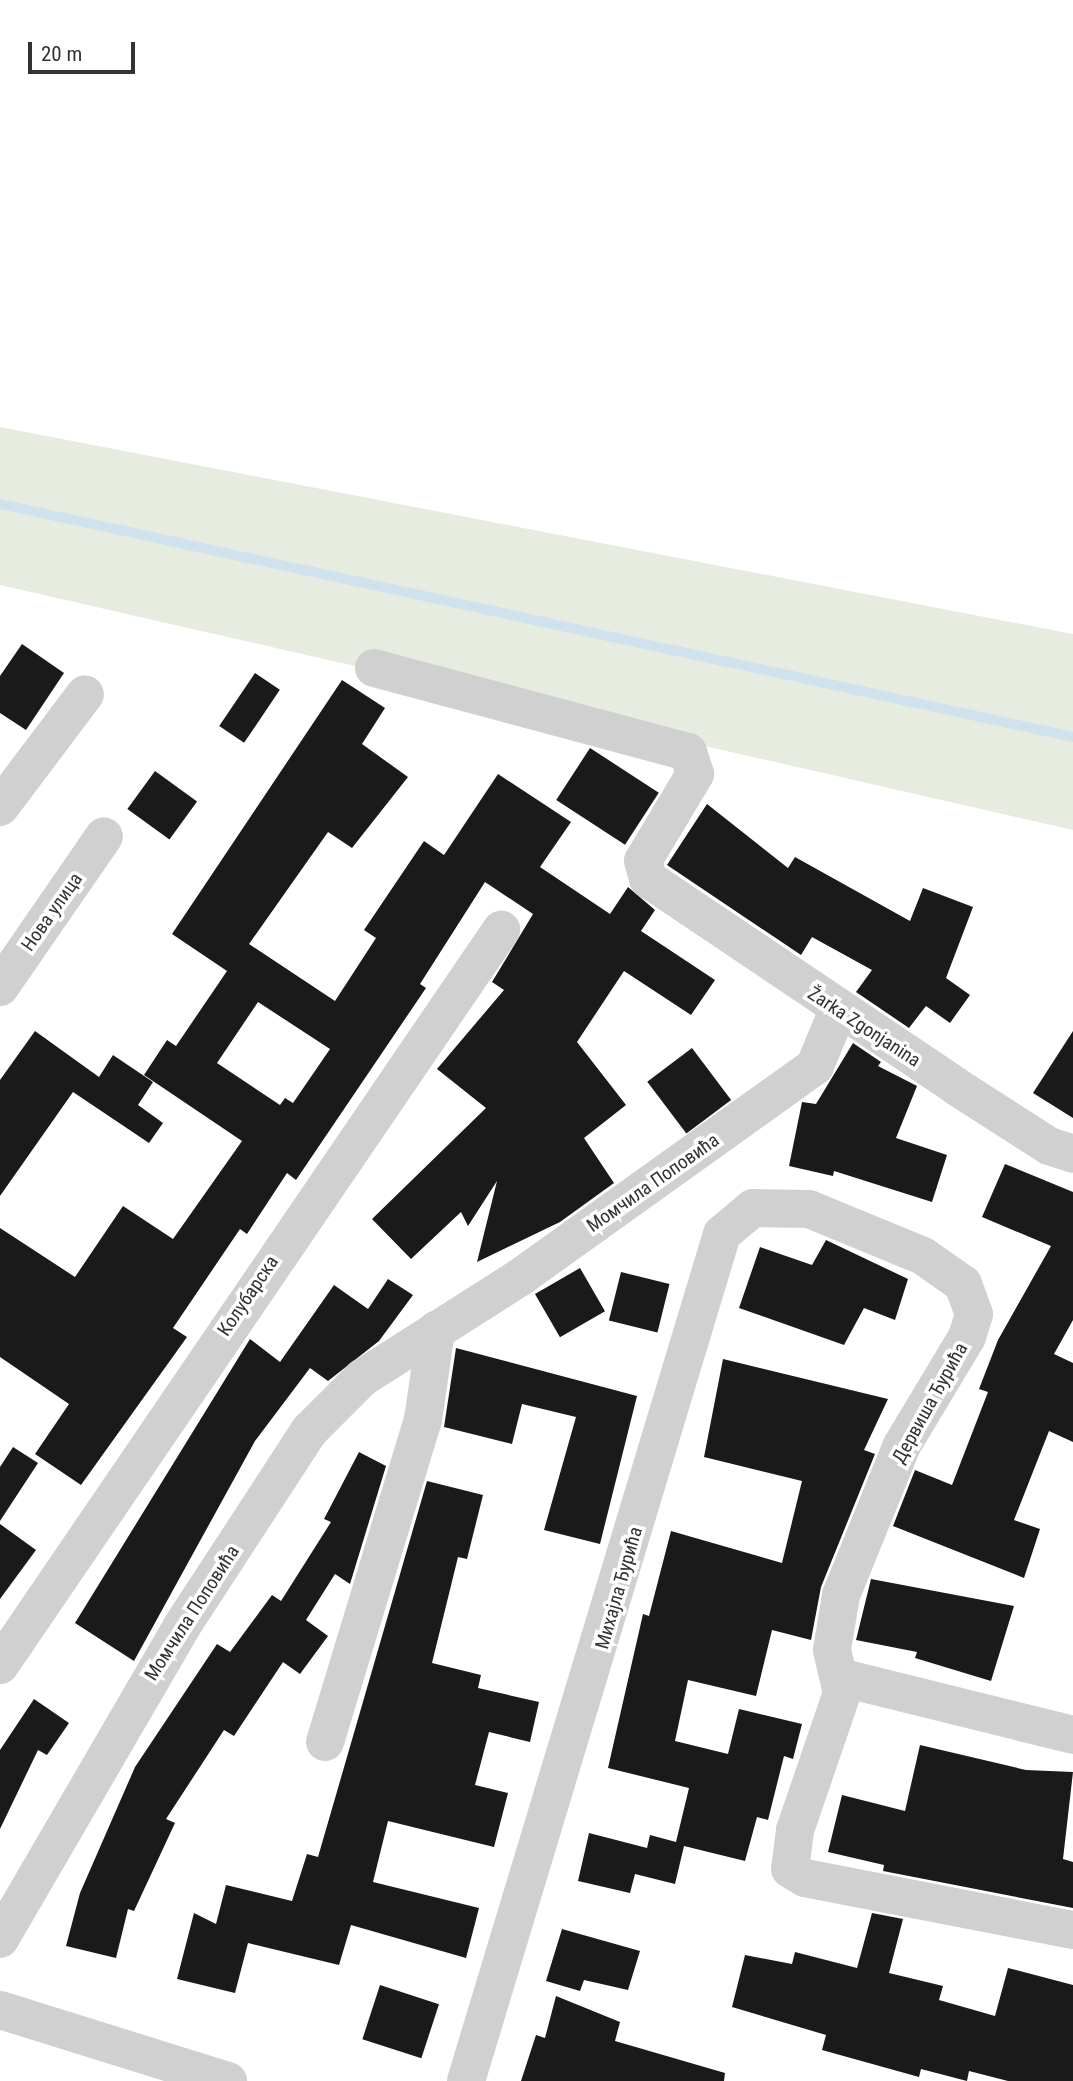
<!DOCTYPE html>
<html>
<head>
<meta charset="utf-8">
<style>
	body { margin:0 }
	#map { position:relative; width:1073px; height:2081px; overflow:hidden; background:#fff; font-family:"Roboto Condensed",sans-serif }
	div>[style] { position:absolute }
	.green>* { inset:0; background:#e6ecdf }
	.stream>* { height:10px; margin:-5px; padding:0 5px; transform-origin:5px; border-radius:5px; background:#cfe2ee }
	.building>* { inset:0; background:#1a1a1a; transform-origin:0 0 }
	.minor>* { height:38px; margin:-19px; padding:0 19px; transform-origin:19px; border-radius:19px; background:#d0d0d0 }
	span { translate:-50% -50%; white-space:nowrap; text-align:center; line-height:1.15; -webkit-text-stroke:7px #fff; paint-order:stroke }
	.street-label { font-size:19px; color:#333 }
	.scale { position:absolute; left:28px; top:42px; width:107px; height:32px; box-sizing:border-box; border:4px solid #333; border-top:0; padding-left:9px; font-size:21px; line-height:24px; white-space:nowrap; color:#333; -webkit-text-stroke:5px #fff; paint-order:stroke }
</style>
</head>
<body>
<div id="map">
	<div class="green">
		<i style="clip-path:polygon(0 427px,1073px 634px,1073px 830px,0 585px)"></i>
	</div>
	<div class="stream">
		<i style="left:0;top:504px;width:1098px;rotate:12.25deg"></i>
	</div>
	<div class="building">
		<i style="clip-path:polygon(22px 644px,64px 673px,26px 730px,0 713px,0 676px)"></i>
		<i style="left:255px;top:673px;width:30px;height:64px;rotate:34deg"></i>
		<i style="clip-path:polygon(evenodd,342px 680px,385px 708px,362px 744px,408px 777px,352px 848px,328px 832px,249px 944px,335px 1001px,376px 938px,364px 930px,424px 841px,444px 855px,498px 774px,571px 822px,540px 867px,610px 914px,628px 887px,655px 910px,641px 931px,715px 980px,691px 1015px,624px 971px,577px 1042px,626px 1105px,584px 1138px,614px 1183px,560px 1222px,477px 1262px,497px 1181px,468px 1226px,461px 1212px,411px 1259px,372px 1219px,486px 1108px,437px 1069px,504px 990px,492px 982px,533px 914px,485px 882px,420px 984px,426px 988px,296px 1180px,287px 1173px,247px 1234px,240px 1229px,173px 1328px,187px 1337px,81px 1485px,35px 1454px,69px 1404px,0 1357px,0 1228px,75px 1277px,123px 1206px,173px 1239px,242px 1141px,144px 1075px,167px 1040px,176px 1046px,227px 971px,172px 934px,342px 680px,258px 1002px,330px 1049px,293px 1103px,285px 1098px,280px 1105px,217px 1063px,258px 1002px)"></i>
		<i style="left:590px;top:748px;width:82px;height:62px;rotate:33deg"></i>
		<i style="left:155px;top:771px;width:52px;height:47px;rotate:36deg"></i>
		<i style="clip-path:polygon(707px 804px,788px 868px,795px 857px,910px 921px,923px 888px,973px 907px,946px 978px,970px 995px,950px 1023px,926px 1006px,909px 1028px,856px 992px,872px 970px,812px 937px,801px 955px,667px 865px)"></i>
		<i style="clip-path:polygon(35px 1031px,99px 1077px,113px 1055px,153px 1082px,138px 1105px,163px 1123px,149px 1143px,73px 1092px,0 1196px,0 1080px)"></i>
		<i style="clip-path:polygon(1073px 1031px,1073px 1118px,1033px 1093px)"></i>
		<i style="clip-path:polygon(853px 1043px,881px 1062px,878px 1066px,917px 1086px,896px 1138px,947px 1155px,932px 1202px,834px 1171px,833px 1176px,789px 1166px,802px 1102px,816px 1104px)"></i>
		<i style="left:692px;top:1048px;width:65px;height:56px;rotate:53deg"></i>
		<i style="clip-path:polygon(1005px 1164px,1073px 1192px,1073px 1320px,1054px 1354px,1073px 1363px,1073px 1442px,1049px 1431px,1014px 1520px,1040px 1529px,1024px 1578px,893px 1526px,915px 1470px,952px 1485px,988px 1392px,979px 1389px,998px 1340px,1051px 1246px,982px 1217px)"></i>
		<i style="clip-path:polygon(826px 1240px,908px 1279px,895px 1320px,864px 1308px,844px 1345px,739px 1308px,760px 1247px,812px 1265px)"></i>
		<i style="left:580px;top:1268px;width:50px;height:52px;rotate:60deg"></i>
		<i style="left:621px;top:1272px;width:50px;height:50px;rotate:14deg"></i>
		<i style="clip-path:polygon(388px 1279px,413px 1295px,379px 1341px,328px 1381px,310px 1368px,255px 1441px,134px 1661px,75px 1623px,250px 1339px,280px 1362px,334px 1285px,368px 1309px)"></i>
		<i style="clip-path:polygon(456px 1348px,637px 1396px,600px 1544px,544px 1530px,576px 1417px,522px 1404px,512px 1444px,444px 1427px)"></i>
		<i style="clip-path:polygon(723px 1359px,888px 1399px,864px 1450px,875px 1454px,821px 1587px,811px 1640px,772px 1630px,756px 1696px,688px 1680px,675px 1741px,728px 1754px,739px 1709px,802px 1724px,793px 1759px,784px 1756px,768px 1820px,757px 1817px,745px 1861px,684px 1846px,675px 1884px,635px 1874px,630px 1893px,578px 1881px,589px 1833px,647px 1848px,650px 1835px,676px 1842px,689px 1788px,608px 1768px,643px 1614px,649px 1616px,671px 1531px,782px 1563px,802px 1481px,704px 1457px)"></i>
		<i style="clip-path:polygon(13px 1447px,38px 1463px,0 1521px,0 1467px)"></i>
		<i style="clip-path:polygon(359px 1452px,386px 1466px,350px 1584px,335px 1574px,306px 1620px,328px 1636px,300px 1674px,283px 1662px,234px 1736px,224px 1730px,166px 1819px,175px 1823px,134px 1911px,128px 1909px,116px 1958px,66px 1946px,80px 1893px,135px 1767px,217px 1644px,230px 1652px,272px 1595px,281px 1601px,331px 1522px,324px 1519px)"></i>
		<i style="clip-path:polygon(427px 1481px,483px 1495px,467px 1559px,458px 1557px,432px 1663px,481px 1675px,478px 1688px,539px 1702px,530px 1742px,489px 1732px,475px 1785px,508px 1793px,494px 1847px,388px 1821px,373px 1882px,479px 1908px,466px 1958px,351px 1925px,339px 1965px,248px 1943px,235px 1993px,177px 1979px,194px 1913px,216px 1924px,226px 1885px,292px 1901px,307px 1854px,318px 1857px)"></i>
		<i style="clip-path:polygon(0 1524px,36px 1550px,0 1599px)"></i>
		<i style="clip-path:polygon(871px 1579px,1014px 1606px,991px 1681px,915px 1658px,917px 1652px,856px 1640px)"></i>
		<i style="clip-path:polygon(34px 1699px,69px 1723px,47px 1755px,38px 1750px,0 1829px,0 1750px)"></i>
		<i style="clip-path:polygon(920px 1745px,1026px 1770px,1073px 1772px,1063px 1859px,1073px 1862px,1073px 1908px,883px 1871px,884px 1865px,828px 1852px,842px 1795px,905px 1811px)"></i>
		<i style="clip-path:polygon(872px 1913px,903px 1919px,889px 1973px,943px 1986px,939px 2000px,995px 2016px,1008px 1968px,1073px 1985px,1073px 2081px,1008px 2081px,969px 2071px,967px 2081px,921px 2069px,919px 2077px,822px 2050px,826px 2035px,732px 2007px,745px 1955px,792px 1964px,795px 1952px,857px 1968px)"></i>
		<i style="clip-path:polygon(562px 1929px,640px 1951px,628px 1990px,584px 1980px,580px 1991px,546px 1981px)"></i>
		<i style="left:380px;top:1985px;width:62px;height:57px;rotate:18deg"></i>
		<i style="clip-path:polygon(556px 1996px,620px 2022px,615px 2041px,725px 2073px,724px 2081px,521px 2081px,536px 2035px,545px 2038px)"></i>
	</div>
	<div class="minor">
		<i style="left:374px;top:668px;width:325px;rotate:15deg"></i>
		<i style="left:688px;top:752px;width:23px;rotate:72deg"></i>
		<i style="left:695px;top:774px;width:101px;rotate:120.9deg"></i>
		<i style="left:643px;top:861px;width:19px;rotate:74deg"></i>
		<i style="left:648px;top:879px;width:372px;rotate:33.9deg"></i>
		<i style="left:957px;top:1087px;width:109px;rotate:32.7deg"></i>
		<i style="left:1049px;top:1146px;width:25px;rotate:18deg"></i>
		<i style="left:0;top:807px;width:141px;rotate:-53deg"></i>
		<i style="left:0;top:987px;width:183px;rotate:-55.4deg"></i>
		<i style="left:0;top:1665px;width:890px;rotate:-55.72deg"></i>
		<i style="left:839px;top:1677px;width:241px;rotate:13.9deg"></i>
		<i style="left:325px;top:1742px;width:337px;rotate:-73.1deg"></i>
		<i style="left:423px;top:1420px;width:91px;rotate:-81.8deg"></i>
		<i style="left:0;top:1939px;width:362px;rotate:-59.8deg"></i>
		<i style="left:182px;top:1626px;width:234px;rotate:-56.9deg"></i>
		<i style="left:310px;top:1430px;width:74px;rotate:-45deg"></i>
		<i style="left:362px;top:1378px;width:186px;rotate:-32.5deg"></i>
		<i style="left:519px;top:1278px;width:364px;rotate:-35.6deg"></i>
		<i style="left:815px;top:1066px;width:61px;rotate:-67.7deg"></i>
		<i style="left:0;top:2010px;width:239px;rotate:17.3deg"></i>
		<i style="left:466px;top:2081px;width:885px;rotate:-73.18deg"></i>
		<i style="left:722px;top:1234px;width:40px;rotate:-40deg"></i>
		<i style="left:753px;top:1208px;width:56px;rotate:1deg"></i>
		<i style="left:809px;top:1209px;width:123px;rotate:22.4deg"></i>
		<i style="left:923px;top:1256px;width:49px;rotate:35deg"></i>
		<i style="left:963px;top:1284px;width:32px;rotate:70deg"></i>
		<i style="left:974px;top:1314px;width:24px;rotate:107deg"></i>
		<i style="left:967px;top:1337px;width:126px;rotate:121deg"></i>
		<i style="left:902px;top:1445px;width:162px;rotate:112.1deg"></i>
		<i style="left:841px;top:1595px;width:56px;rotate:99.3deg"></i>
		<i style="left:832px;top:1650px;width:44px;rotate:76.9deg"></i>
		<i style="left:842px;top:1693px;width:145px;rotate:108.9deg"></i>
		<i style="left:795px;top:1830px;width:39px;rotate:97deg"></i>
		<i style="left:790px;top:1869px;width:17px;rotate:31deg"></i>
		<i style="left:805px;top:1878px;width:273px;rotate:11deg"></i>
	</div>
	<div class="street-label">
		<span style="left:52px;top:912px;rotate:-55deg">Нова улица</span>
		<span style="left:864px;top:1027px;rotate:33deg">Žarka Zgonjanina</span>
		<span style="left:653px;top:1183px;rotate:-35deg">Момчила Поповића</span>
		<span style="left:248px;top:1296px;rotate:-56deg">Колубарска</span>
		<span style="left:930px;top:1403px;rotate:-61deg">Дервиша Ђурића</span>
		<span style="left:619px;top:1588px;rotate:-74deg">Михајла Ђурића</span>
		<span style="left:192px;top:1613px;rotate:-57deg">Момчила Поповића</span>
	</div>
	<div class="scale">20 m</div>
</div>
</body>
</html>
